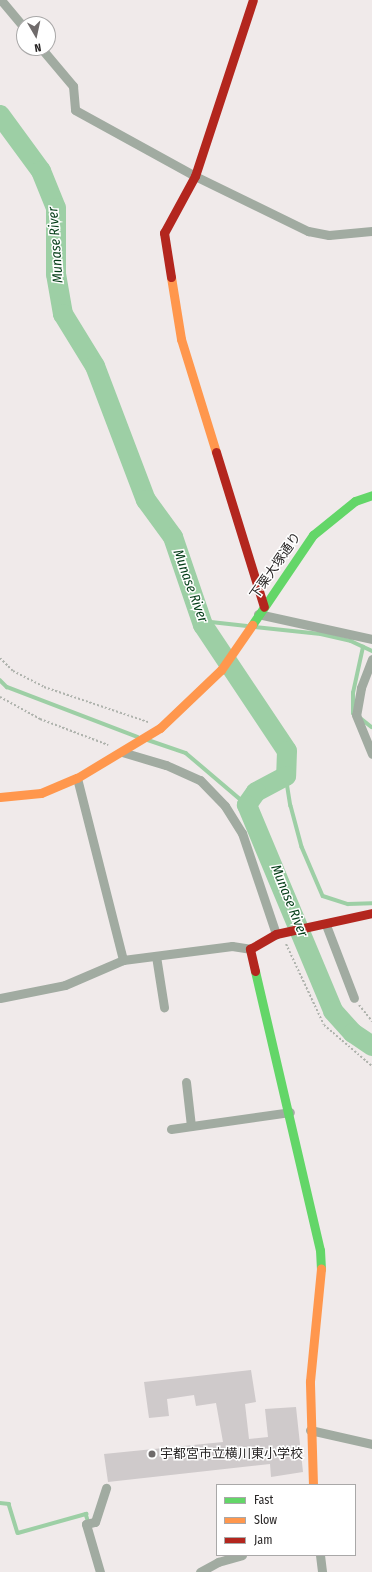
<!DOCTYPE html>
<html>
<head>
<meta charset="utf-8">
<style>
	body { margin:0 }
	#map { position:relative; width:372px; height:1572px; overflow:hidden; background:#f0eaea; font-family:"Fira Sans Condensed","Noto Sans JP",sans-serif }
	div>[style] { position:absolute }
	.stream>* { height:3.5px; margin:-1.75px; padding:0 1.75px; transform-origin:1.75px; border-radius:1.75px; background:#9dcfa5 }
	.river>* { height:20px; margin:-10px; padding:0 10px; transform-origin:10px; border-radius:10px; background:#9dcfa5 }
	.building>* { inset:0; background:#cfcacb }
	.path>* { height:2px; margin-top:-1px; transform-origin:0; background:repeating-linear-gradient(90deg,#afb3ad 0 2px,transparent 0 4px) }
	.street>* { height:9px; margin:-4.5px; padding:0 4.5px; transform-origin:4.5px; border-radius:4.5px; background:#a1aba1 }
	.fast>* { height:9px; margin:-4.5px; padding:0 4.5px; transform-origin:4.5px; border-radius:4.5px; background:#63d668 }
	.slow>* { height:9px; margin:-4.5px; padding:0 4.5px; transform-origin:4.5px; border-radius:4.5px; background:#ff974d }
	.jam>* { height:9px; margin:-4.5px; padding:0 4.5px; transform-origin:4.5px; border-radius:4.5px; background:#b3261e }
	.dots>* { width:11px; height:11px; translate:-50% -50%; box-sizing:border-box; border:2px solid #fff; border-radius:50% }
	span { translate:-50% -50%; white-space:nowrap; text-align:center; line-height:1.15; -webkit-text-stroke:3px #fff; paint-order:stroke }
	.street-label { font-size:13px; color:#292626 }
	.poi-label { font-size:13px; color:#292626 }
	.left { translate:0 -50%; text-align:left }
	.water-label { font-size:14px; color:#033d17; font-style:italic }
	.legend { position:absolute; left:216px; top:1484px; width:140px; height:72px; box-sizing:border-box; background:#fff; border:1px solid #a9a8a8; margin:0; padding:5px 7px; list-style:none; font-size:12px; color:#292626 }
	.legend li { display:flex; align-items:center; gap:8px; height:20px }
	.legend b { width:20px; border:1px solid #a9a8a8 }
	.north { position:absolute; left:16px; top:16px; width:40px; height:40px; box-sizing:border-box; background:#fff; border:1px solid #a9a8a8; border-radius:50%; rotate:171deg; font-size:11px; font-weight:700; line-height:16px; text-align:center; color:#292626 }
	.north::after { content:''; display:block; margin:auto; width:14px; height:18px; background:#6f6b6b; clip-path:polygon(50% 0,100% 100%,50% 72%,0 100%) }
</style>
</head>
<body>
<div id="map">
	<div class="stream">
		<i style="left:202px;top:621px;width:45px;rotate:6.3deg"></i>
		<i style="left:255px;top:627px;width:66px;rotate:6.1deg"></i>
		<i style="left:321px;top:634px;width:31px;rotate:13deg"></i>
		<i style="left:351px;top:641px;width:23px;rotate:25deg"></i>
		<i style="left:0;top:680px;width:10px;rotate:45deg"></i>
		<i style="left:7px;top:687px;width:140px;rotate:20.9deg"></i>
		<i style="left:353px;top:714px;width:21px;rotate:-90deg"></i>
		<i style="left:353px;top:693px;width:47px;rotate:-77.7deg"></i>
		<i style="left:359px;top:717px;width:16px;rotate:38deg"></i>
		<i style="left:148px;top:740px;width:40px;rotate:18.9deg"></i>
		<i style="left:186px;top:753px;width:80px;rotate:40.4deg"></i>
		<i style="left:286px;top:776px;width:30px;rotate:81deg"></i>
		<i style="left:291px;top:806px;width:42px;rotate:75deg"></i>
		<i style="left:302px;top:847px;width:53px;rotate:66.8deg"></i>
		<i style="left:323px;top:896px;width:26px;rotate:18deg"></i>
		<i style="left:348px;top:904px;width:24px;rotate:-2deg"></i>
		<i style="left:0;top:1503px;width:9px;rotate:6deg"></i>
		<i style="left:9px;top:1504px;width:30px;rotate:73deg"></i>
		<i style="left:18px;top:1533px;width:71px;rotate:-15.6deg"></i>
		<i style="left:86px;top:1514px;width:9px;rotate:72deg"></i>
	</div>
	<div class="river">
		<i style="left:0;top:115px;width:69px;rotate:53.8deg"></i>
		<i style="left:41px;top:171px;width:40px;rotate:68deg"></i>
		<i style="left:56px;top:208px;width:66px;rotate:90deg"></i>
		<i style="left:56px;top:274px;width:41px;rotate:80.1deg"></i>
		<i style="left:63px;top:314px;width:61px;rotate:58.4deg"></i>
		<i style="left:95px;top:366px;width:143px;rotate:69.2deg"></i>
		<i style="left:146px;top:500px;width:46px;rotate:53.9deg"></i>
		<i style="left:173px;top:537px;width:93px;rotate:71.2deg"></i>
		<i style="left:203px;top:625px;width:151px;rotate:56.3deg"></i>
		<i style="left:287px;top:751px;width:25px;rotate:92deg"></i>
		<i style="left:286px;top:776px;width:34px;rotate:152deg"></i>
		<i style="left:256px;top:792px;width:16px;rotate:125deg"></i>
		<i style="left:247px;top:805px;width:223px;rotate:67.3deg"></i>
		<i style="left:333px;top:1011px;width:30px;rotate:48deg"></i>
		<i style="left:353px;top:1033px;width:23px;rotate:34deg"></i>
	</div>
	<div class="building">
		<i style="clip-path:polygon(251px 1370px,256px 1402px,245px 1404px,249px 1439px,268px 1437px,265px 1409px,296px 1407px,303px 1472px,271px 1477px,270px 1464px,108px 1482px,104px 1454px,223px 1442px,216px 1403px,196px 1406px,194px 1395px,167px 1399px,169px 1416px,149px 1418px,144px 1382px)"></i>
	</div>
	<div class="path">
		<i style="left:0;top:658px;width:18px;rotate:45deg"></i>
		<i style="left:13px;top:671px;width:35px;rotate:27deg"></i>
		<i style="left:44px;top:687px;width:110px;rotate:18.6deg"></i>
		<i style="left:0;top:697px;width:46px;rotate:28.8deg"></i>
		<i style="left:40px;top:719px;width:73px;rotate:20.9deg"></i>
		<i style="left:286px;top:944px;width:89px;rotate:64.9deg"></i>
		<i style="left:324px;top:1025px;width:63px;rotate:40.5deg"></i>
		<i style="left:359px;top:1005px;width:21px;rotate:51deg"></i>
	</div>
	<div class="street">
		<i style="left:1px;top:0;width:35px;rotate:50deg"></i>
		<i style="left:41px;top:48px;width:50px;rotate:49.9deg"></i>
		<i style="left:73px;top:86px;width:24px;rotate:85deg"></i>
		<i style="left:75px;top:110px;width:137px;rotate:28.8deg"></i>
		<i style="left:195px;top:176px;width:126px;rotate:26deg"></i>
		<i style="left:308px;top:231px;width:21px;rotate:11deg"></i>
		<i style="left:329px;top:235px;width:43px;rotate:-5.3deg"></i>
		<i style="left:258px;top:614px;width:117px;rotate:12.4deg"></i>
		<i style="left:372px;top:659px;width:31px;rotate:111deg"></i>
		<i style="left:361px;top:688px;width:27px;rotate:100deg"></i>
		<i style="left:356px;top:715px;width:42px;rotate:67.7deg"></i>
		<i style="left:122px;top:752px;width:46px;rotate:16.5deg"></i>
		<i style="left:166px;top:765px;width:37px;rotate:24deg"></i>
		<i style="left:200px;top:780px;width:36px;rotate:46deg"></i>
		<i style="left:225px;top:806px;width:32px;rotate:58deg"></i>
		<i style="left:242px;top:833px;width:107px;rotate:71.4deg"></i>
		<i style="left:77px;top:778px;width:188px;rotate:75.8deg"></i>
		<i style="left:326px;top:925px;width:78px;rotate:69deg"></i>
		<i style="left:156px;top:956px;width:52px;rotate:81.1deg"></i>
		<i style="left:0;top:998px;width:66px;rotate:-11.3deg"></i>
		<i style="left:65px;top:985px;width:63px;rotate:-23.3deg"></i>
		<i style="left:123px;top:960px;width:110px;rotate:-7.3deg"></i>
		<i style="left:232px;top:946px;width:18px;rotate:9deg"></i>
		<i style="left:186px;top:1082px;width:44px;rotate:83.5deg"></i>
		<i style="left:171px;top:1129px;width:120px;rotate:-8.1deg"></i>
		<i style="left:310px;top:1430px;width:64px;rotate:12.7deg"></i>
		<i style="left:320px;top:1555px;width:17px;rotate:83deg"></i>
		<i style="left:100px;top:1572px;width:50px;rotate:-106.3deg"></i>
		<i style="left:86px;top:1524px;width:9px;rotate:-13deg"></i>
		<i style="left:95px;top:1522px;width:36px;rotate:-72deg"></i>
		<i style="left:200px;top:1572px;width:21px;rotate:-29deg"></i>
		<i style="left:218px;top:1562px;width:25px;rotate:-16deg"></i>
	</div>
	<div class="fast">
		<i style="left:252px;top:625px;width:109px;rotate:-55.9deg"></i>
		<i style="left:313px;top:535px;width:54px;rotate:-39deg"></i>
		<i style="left:355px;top:501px;width:18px;rotate:-19deg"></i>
		<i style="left:255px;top:971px;width:286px;rotate:76.9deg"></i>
		<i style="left:320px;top:1250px;width:19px;rotate:87deg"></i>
	</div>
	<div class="slow">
		<i style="left:171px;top:277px;width:63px;rotate:80.8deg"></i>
		<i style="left:181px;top:339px;width:118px;rotate:72.8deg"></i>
		<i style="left:0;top:797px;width:41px;rotate:-5.6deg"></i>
		<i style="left:41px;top:793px;width:39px;rotate:-23deg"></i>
		<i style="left:77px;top:778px;width:97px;rotate:-31.1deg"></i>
		<i style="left:160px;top:728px;width:84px;rotate:-43.6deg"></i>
		<i style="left:221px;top:670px;width:55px;rotate:-55.4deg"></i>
		<i style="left:313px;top:1485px;width:104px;rotate:-91.7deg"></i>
		<i style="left:310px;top:1381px;width:113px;rotate:-84.4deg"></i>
	</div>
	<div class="jam">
		<i style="left:171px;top:277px;width:45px;rotate:-99deg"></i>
		<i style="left:164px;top:233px;width:65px;rotate:-61.5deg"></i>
		<i style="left:195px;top:176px;width:185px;rotate:-71.8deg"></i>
		<i style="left:216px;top:452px;width:162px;rotate:72.8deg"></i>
		<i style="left:255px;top:971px;width:23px;rotate:-103deg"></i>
		<i style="left:250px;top:949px;width:30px;rotate:-30deg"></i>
		<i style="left:276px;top:934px;width:98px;rotate:-12.3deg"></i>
	</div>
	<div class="dots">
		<i style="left:152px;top:1454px;background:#6f6b6b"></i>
	</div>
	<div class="street-label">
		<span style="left:276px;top:566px;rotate:-55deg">下栗大塚通り</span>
	</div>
	<div class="poi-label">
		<span class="left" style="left:160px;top:1454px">宇都宮市立横川東小学校</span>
	</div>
	<div class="water-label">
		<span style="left:56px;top:245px;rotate:-94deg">Munase River</span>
		<span style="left:190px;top:586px;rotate:70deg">Munase River</span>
		<span style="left:289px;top:901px;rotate:68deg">Munase River</span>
	</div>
	<ul class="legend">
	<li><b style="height:5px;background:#63d668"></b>Fast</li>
	<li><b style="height:5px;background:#ff974d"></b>Slow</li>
	<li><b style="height:5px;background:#b3261e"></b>Jam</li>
	</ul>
	<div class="north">N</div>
</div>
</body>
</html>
